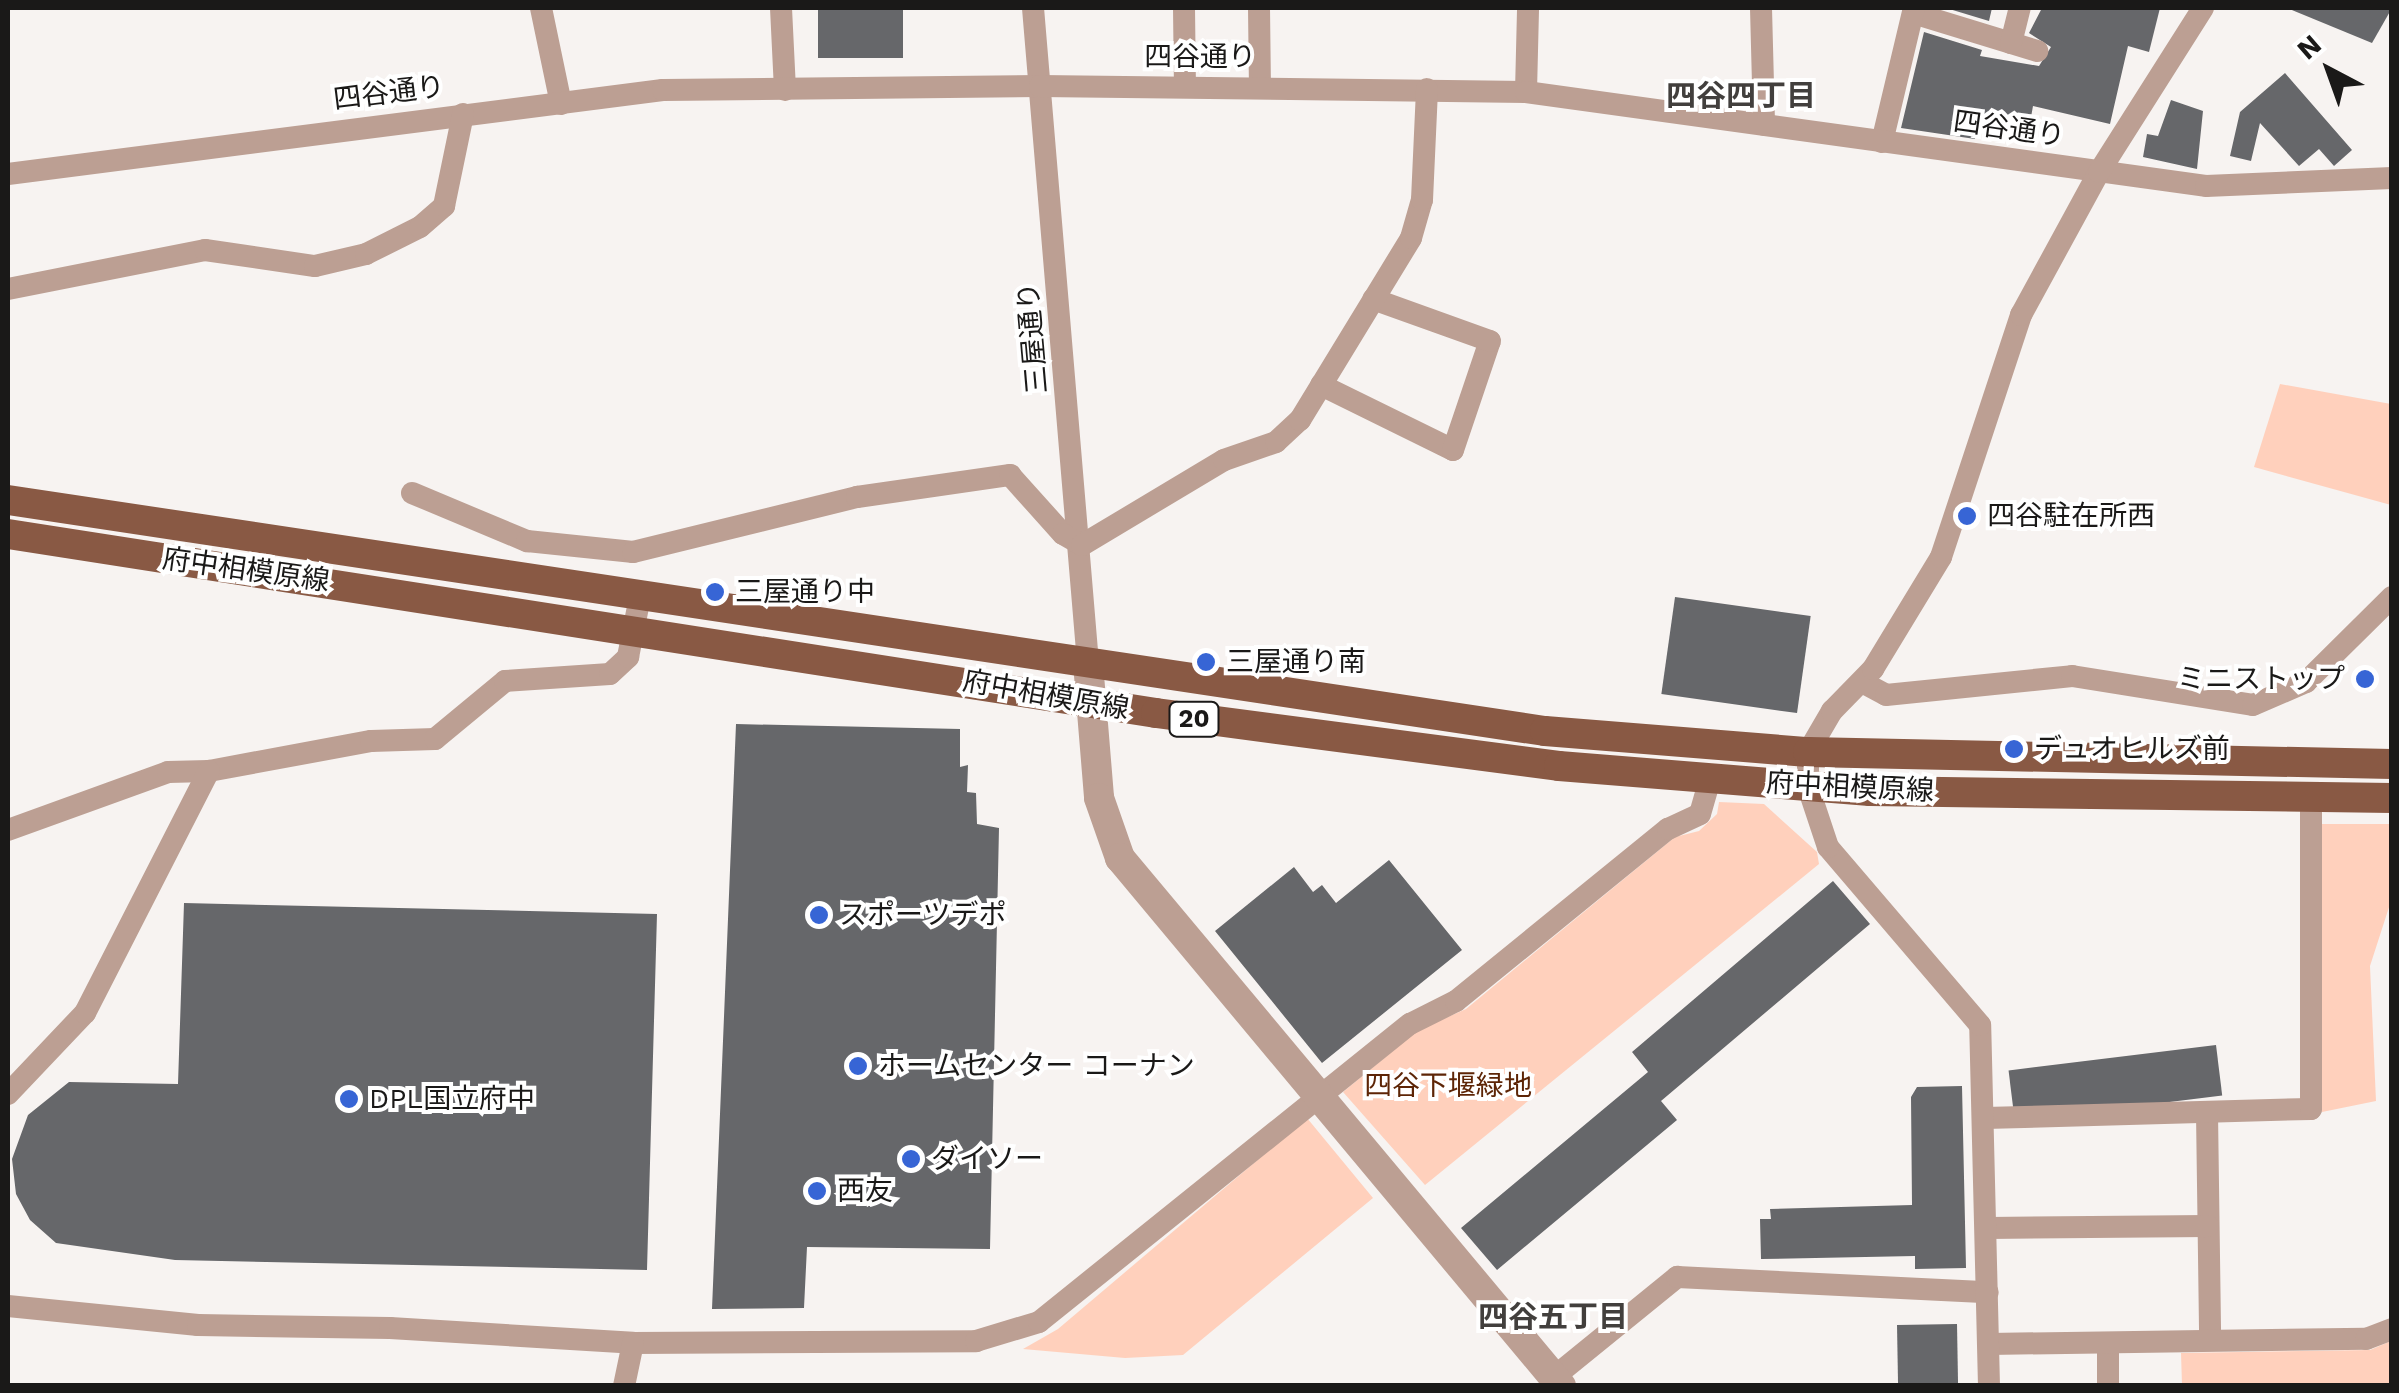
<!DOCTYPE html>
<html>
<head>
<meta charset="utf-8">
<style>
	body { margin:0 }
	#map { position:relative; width:2399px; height:1393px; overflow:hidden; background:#f7f3f1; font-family:"Work Sans","Noto Sans JP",sans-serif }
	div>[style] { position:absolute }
	.green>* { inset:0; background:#ffd0bc }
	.building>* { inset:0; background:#66676a; transform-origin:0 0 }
	.minor>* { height:22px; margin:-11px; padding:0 11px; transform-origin:11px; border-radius:11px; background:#bc9f93 }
	.tertiary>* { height:30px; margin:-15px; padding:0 15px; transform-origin:15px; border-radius:15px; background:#bc9f93 }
	.primary>* { height:30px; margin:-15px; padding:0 15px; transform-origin:15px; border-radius:15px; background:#895944 }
	.dots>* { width:28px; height:28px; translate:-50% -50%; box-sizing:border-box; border:5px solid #fff; border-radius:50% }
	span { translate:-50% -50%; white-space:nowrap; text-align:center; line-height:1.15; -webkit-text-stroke:8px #fff; paint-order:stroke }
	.shield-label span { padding:2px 8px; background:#fff; border:2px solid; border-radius:8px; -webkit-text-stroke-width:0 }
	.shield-label { font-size:25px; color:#1a1918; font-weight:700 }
	.street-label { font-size:28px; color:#1a1918 }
	.poi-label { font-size:28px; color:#1a1918 }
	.left { translate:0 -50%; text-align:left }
	.right { translate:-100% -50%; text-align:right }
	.park-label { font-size:28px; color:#5d2506 }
	.neighbourhood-label { font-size:30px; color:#423f3d; font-weight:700 }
	.frame { position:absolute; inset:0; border:10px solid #1a1918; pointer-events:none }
	.north { position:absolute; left:2279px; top:20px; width:100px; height:100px; -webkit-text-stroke:8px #fff; paint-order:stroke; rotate:319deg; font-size:28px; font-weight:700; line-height:40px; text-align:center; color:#1a1918 }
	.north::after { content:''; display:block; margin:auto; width:35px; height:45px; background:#1a1918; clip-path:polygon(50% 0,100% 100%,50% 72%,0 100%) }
</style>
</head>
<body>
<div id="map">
	<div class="green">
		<i style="clip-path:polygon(2280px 384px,2391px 404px,2391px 505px,2254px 467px)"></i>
		<i style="clip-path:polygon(1719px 802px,1764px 804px,1817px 852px,1819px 864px,1425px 1185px,1343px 1092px,1418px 1030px,1466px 1009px,1675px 837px,1699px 831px,1717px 814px)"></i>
		<i style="clip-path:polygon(2321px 824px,2392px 824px,2391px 901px,2370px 966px,2376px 1101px,2322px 1112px)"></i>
		<i style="clip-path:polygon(1307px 1118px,1373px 1198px,1183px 1355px,1125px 1358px,1023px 1349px,1058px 1329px)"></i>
		<i style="clip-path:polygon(2391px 1341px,2391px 1385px,2182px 1385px,2181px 1353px,2370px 1350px)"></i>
	</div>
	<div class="building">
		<i style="left:818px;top:8px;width:85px;height:50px"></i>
		<i style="clip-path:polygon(1946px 8px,1992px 8px,1989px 21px)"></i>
		<i style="clip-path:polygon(2042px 8px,2160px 8px,2149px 52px,2128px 46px,2110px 124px,2033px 106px,2028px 134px,1976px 125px,1975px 139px,1901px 128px,1924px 32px,1982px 50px,1980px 56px,2039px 66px,2051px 47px,2029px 33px)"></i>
		<i style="clip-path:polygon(2287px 8px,2392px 8px,2372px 43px)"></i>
		<i style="clip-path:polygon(2285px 73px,2352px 150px,2334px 166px,2319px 149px,2299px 166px,2260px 123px,2251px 161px,2230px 156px,2240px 112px)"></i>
		<i style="clip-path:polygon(2171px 100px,2203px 111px,2197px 169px,2143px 157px,2147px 134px,2158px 136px)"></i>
		<i style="left:1675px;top:597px;width:137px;height:98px;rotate:8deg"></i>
		<i style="clip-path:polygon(736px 724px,960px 729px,960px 767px,968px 765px,967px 792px,976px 793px,977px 824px,999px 828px,990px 1249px,807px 1247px,804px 1308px,712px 1309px)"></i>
		<i style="clip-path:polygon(1389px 860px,1462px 950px,1322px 1063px,1215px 931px,1294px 867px,1313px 892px,1322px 885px,1336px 903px)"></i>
		<i style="clip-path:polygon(1833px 881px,1870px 924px,1661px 1101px,1677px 1120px,1497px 1270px,1461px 1228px,1648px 1072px,1632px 1052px)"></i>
		<i style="clip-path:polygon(184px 903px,657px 914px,647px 1270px,175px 1260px,56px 1243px,30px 1220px,16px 1194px,12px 1159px,28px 1115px,69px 1082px,178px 1084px)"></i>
		<i style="left:2216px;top:1045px;width:51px;height:209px;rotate:83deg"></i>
		<i style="clip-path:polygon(1962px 1086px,1966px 1268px,1915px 1269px,1915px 1256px,1761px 1259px,1760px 1219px,1771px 1219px,1770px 1209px,1912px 1205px,1911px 1097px,1917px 1087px)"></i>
		<i style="left:1957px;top:1324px;width:62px;height:60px;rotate:89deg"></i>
	</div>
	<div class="minor">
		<i style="left:541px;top:8px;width:98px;rotate:78.2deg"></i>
		<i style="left:781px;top:8px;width:82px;rotate:87.2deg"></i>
		<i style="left:1033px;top:8px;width:657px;rotate:85.2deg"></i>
		<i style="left:1184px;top:8px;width:79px;rotate:89.3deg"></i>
		<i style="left:1259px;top:8px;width:79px;rotate:89.3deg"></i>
		<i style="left:1761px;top:8px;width:117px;rotate:88.5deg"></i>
		<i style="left:1913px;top:13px;width:130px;rotate:17deg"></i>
		<i style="left:2011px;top:43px;width:36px;rotate:-76deg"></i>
		<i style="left:1526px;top:92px;width:84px;rotate:-88.6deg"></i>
		<i style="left:1882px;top:142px;width:138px;rotate:-76.6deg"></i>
		<i style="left:8px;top:174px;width:660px;rotate:-7.31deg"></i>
		<i style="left:663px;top:90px;width:377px;rotate:-0.6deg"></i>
		<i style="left:1040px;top:86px;width:486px;rotate:0.7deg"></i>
		<i style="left:1526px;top:92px;width:686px;rotate:7.87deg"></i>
		<i style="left:2206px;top:186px;width:186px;rotate:-2.5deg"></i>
		<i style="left:8px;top:289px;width:201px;rotate:-11.2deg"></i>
		<i style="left:205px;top:250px;width:111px;rotate:8.3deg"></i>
		<i style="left:315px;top:266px;width:52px;rotate:-13.2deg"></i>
		<i style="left:366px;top:254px;width:60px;rotate:-26.6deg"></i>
		<i style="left:420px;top:227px;width:32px;rotate:-41deg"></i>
		<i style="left:444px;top:206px;width:94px;rotate:-78.3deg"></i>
		<i style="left:1321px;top:385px;width:147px;rotate:26.2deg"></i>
		<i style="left:1453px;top:450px;width:115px;rotate:-71.3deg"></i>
		<i style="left:1490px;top:341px;width:124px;rotate:-160.3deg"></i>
		<i style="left:412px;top:493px;width:125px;rotate:22.7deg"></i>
		<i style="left:527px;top:541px;width:107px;rotate:5.9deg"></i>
		<i style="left:633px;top:552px;width:231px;rotate:-13.8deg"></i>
		<i style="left:857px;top:497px;width:155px;rotate:-8.2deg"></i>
		<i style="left:1010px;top:475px;width:79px;rotate:48.1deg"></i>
		<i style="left:1063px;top:534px;width:22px;rotate:30deg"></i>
		<i style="left:1082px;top:545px;width:165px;rotate:-30.9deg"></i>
		<i style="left:1224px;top:460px;width:55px;rotate:-19.1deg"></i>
		<i style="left:1276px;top:442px;width:33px;rotate:-43deg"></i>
		<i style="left:1300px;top:420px;width:213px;rotate:-58.6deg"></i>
		<i style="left:1411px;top:238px;width:40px;rotate:-74deg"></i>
		<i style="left:1422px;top:200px;width:111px;rotate:-87.4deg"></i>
		<i style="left:1862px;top:682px;width:27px;rotate:28deg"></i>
		<i style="left:1886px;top:695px;width:187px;rotate:-5.8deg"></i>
		<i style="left:2072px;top:676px;width:183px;rotate:9.1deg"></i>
		<i style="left:2253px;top:705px;width:58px;rotate:-23.5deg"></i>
		<i style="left:2306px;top:682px;width:121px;rotate:-44.7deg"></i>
		<i style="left:8px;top:830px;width:170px;rotate:-19.9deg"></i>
		<i style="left:168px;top:772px;width:41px;rotate:-1.4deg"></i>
		<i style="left:209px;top:771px;width:165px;rotate:-10.5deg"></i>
		<i style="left:371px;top:741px;width:64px;rotate:-1.8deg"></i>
		<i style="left:435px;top:739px;width:91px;rotate:-39.6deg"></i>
		<i style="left:505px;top:681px;width:105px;rotate:-3.8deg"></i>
		<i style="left:610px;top:674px;width:25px;rotate:-43deg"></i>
		<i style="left:628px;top:657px;width:61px;rotate:-78.7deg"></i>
		<i style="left:8px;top:1094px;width:112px;rotate:-46.5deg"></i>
		<i style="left:85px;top:1013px;width:272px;rotate:-62.9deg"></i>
		<i style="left:2207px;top:1113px;width:227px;rotate:89.2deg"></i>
		<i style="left:1985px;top:1118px;width:326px;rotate:-1.6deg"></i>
		<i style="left:2311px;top:1109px;width:312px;rotate:-90deg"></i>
		<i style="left:1988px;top:1228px;width:220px;rotate:-0.5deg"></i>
		<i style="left:8px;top:1306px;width:191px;rotate:5.7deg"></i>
		<i style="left:198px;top:1325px;width:192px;rotate:0.9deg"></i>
		<i style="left:390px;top:1328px;width:243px;rotate:3.5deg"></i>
		<i style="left:633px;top:1343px;width:343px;rotate:-0.3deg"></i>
		<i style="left:976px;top:1341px;width:66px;rotate:-16.8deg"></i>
		<i style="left:1039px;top:1322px;width:476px;rotate:-38.8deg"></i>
		<i style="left:1410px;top:1024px;width:51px;rotate:-26.6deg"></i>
		<i style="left:1456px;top:1001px;width:273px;rotate:-39.1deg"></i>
		<i style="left:1668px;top:829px;width:35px;rotate:-25deg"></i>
		<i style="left:1700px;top:814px;width:36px;rotate:-74deg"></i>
		<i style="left:2108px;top:1343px;width:43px;rotate:90deg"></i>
		<i style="left:1989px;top:1344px;width:377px;rotate:-0.8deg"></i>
		<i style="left:2366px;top:1339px;width:28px;rotate:-21deg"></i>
		<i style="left:1554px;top:1377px;width:159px;rotate:-39.1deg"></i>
		<i style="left:1677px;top:1277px;width:311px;rotate:2.8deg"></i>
		<i style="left:624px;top:1386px;width:44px;rotate:-78.2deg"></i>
		<i style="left:1989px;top:1386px;width:361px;rotate:-91.4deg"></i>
		<i style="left:1980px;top:1025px;width:234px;rotate:-130.5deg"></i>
		<i style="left:1828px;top:847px;width:63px;rotate:-108.4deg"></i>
		<i style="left:1808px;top:787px;width:35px;rotate:-90deg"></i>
		<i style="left:1808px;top:752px;width:48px;rotate:-59.7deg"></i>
		<i style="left:1832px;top:711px;width:59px;rotate:-45.7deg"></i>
		<i style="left:1873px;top:669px;width:131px;rotate:-58.7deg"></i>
		<i style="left:1941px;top:557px;width:255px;rotate:-71.7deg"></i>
		<i style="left:2021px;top:315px;width:163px;rotate:-61.4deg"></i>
		<i style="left:2099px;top:172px;width:194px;rotate:-57.6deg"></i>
	</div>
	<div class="tertiary">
		<i style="left:1088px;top:663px;width:135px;rotate:85.3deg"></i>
		<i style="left:1099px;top:798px;width:64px;rotate:70.7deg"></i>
		<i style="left:1120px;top:858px;width:688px;rotate:50.13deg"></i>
	</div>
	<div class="primary">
		<i style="left:8px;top:500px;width:1554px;rotate:8.55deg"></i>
		<i style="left:1545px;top:731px;width:264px;rotate:4.6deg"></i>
		<i style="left:1808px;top:752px;width:584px;rotate:1.18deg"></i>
		<i style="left:8px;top:534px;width:1162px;rotate:8.86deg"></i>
		<i style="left:1156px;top:713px;width:406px;rotate:7.5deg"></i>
		<i style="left:1559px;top:766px;width:312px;rotate:4.6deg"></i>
		<i style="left:1870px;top:791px;width:522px;rotate:0.77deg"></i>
	</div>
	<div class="dots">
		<i style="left:1967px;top:516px;background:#3765d5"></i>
		<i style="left:715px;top:592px;background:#3765d5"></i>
		<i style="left:1206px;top:662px;background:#3765d5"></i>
		<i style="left:2365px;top:679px;background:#3765d5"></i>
		<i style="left:2014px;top:749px;background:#3765d5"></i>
		<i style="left:819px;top:915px;background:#3765d5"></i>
		<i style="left:858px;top:1066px;background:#3765d5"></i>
		<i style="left:349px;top:1099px;background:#3765d5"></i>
		<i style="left:911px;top:1159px;background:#3765d5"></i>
		<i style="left:817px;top:1191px;background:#3765d5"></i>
	</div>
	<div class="shield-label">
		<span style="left:1194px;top:719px">20</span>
	</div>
	<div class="street-label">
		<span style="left:1200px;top:57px">四谷通り</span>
		<span style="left:389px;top:93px;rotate:-7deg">四谷通り</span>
		<span style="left:2009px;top:129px;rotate:8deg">四谷通り</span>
		<span style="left:1033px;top:338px;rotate:-95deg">三屋通り</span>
		<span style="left:246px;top:570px;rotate:8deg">府中相模原線</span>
		<span style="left:1046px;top:695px;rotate:10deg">府中相模原線</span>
		<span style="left:1850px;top:787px;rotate:3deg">府中相模原線</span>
	</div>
	<div class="poi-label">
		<span class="left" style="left:1987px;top:516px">四谷駐在所西</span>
		<span class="left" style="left:735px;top:592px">三屋通り中</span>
		<span class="left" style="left:1226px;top:662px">三屋通り南</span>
		<span class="right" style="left:2345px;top:679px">ミニストップ</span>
		<span class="left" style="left:2034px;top:749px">デュオヒルズ前</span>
		<span class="left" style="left:839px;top:915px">スポーツデポ</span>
		<span class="left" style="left:878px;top:1066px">ホームセンター コーナン</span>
		<span class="left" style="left:369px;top:1099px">DPL国立府中</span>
		<span class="left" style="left:931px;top:1159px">ダイソー</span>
		<span class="left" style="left:837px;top:1191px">西友</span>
	</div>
	<div class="park-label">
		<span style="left:1448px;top:1086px">四谷下堰緑地</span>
	</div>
	<div class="neighbourhood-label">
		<span style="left:1741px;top:96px">四谷四丁目</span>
		<span style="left:1553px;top:1317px">四谷五丁目</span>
	</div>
	<div class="frame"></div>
	<div class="north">N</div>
</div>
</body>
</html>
